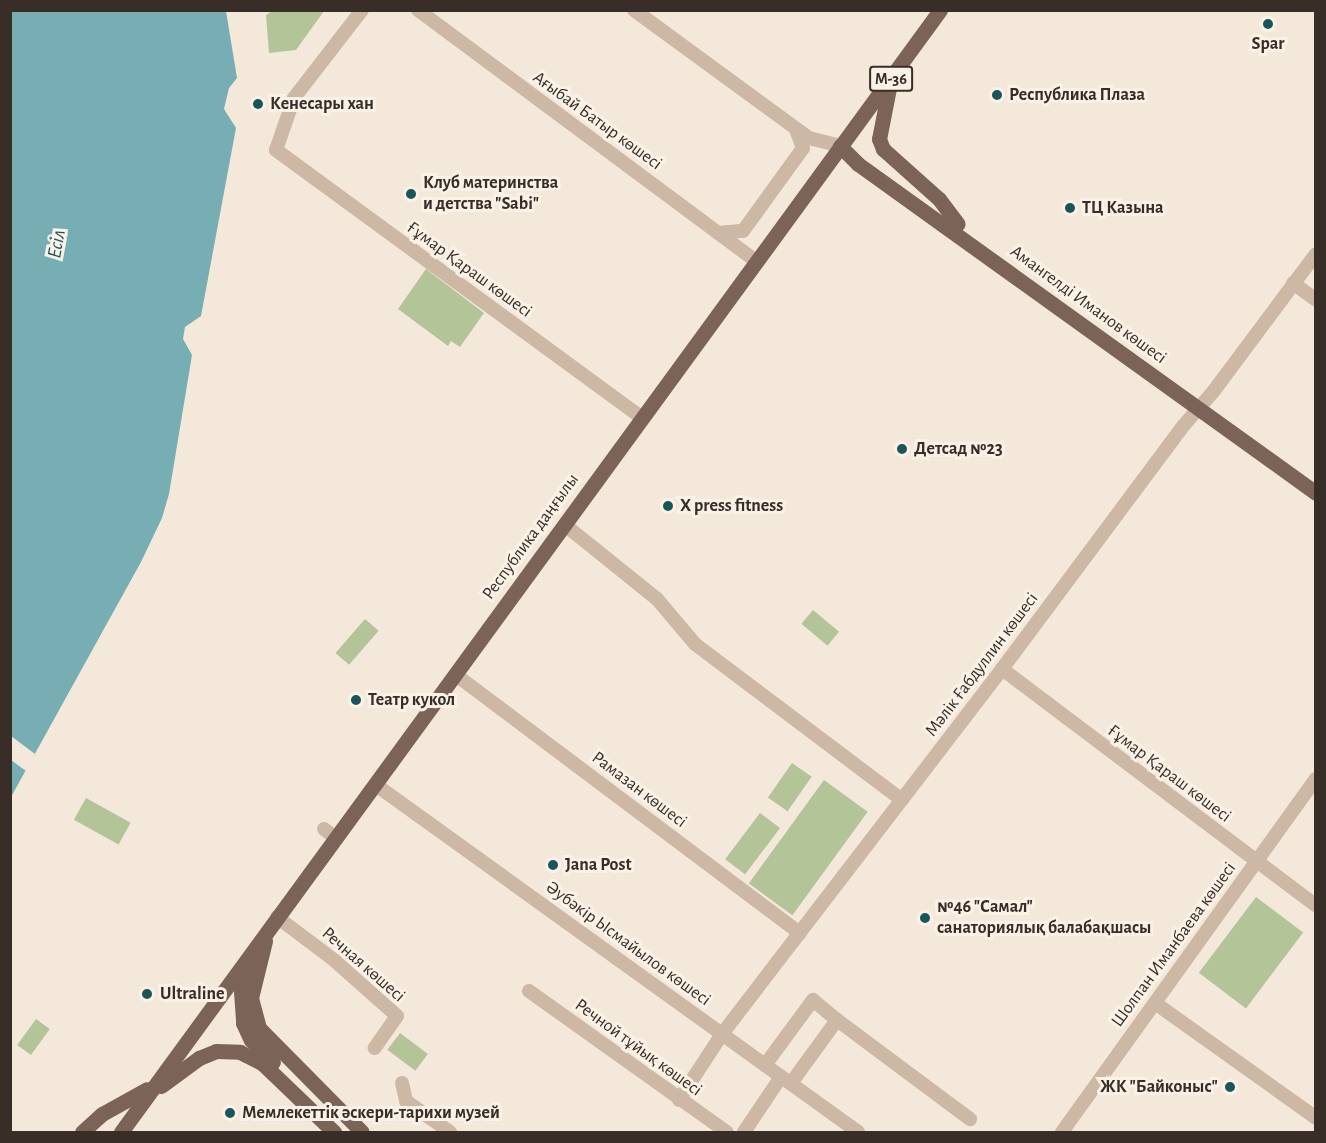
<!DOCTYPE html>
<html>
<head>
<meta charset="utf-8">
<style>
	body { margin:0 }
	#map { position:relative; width:1326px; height:1143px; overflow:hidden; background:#f4e8da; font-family:"Alegreya Sans",sans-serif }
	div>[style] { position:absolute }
	.green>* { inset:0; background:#b4c499; transform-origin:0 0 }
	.water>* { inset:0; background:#77aeb3 }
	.pier>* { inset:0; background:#f4e8da }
	.minor>* { height:14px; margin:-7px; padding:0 7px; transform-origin:7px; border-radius:7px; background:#cdb8a5 }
	.major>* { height:15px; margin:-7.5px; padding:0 7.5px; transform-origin:7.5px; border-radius:7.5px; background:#7b6457 }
	.dots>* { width:16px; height:16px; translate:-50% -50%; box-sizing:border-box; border:3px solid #fbf2e7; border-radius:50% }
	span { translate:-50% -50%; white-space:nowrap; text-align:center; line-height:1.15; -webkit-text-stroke:6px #fbf2e7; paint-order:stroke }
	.shield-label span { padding:2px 4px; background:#fbf2e7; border:2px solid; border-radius:4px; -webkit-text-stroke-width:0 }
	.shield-label { font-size:16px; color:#382d27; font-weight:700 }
	.poi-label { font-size:18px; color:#382d27; font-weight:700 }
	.left { translate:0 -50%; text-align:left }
	.right { translate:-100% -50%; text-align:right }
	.street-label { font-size:18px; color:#382d27 }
	.water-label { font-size:20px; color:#19565c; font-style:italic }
	.frame { position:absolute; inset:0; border:12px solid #382d27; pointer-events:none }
</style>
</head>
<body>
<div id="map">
	<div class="green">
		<i style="clip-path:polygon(272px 11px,272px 10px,324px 11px,296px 50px,269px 53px,266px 15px)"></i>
		<i style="clip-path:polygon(426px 269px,484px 313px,460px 347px,451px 341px,448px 346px,398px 309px)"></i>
		<i style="left:813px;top:610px;width:34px;height:18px;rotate:40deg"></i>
		<i style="left:365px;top:619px;width:18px;height:45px;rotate:41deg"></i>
		<i style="left:792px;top:763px;width:24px;height:42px;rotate:35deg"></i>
		<i style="left:824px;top:780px;width:54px;height:128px;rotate:36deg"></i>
		<i style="left:86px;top:798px;width:51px;height:25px;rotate:29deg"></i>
		<i style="left:760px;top:813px;width:25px;height:58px;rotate:37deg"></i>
		<i style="left:1256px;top:897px;width:59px;height:95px;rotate:37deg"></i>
		<i style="left:36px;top:1019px;width:17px;height:32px;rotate:36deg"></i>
		<i style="left:400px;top:1033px;width:35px;height:21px;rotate:37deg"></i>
	</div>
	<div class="water">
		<i style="clip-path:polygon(11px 11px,226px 11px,237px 78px,229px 88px,224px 109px,236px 128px,201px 316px,185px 327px,183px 339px,192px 355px,169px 494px,162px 518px,141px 562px,11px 797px)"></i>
	</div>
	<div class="pier">
		<i style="clip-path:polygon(11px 736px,35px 754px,26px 771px,11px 760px)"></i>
	</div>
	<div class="minor">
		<i style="left:362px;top:10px;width:111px;rotate:127.7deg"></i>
		<i style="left:294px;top:98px;width:55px;rotate:109.1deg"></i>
		<i style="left:276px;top:150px;width:454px;rotate:36.2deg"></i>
		<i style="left:418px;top:10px;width:421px;rotate:36.6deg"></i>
		<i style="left:634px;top:10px;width:217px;rotate:36.2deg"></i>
		<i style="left:809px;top:138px;width:32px;rotate:14deg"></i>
		<i style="left:718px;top:233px;width:25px;rotate:-5deg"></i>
		<i style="left:743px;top:231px;width:102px;rotate:-54.1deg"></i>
		<i style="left:803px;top:148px;width:19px;rotate:-111deg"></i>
		<i style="left:1293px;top:283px;width:29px;rotate:36deg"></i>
		<i style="left:565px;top:525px;width:118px;rotate:38.8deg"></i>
		<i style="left:657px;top:599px;width:59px;rotate:49.8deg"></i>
		<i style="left:695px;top:644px;width:259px;rotate:37deg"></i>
		<i style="left:1002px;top:669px;width:393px;rotate:37deg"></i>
		<i style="left:456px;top:675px;width:430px;rotate:36.9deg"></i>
		<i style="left:376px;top:785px;width:594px;rotate:35.75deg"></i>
		<i style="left:324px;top:829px;width:16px;rotate:38deg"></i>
		<i style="left:277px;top:917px;width:71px;rotate:37deg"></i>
		<i style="left:334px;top:960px;width:84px;rotate:41.6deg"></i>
		<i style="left:397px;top:1016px;width:39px;rotate:125deg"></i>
		<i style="left:529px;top:991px;width:243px;rotate:35.5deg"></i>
		<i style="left:1155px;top:1003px;width:198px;rotate:35.5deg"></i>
		<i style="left:837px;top:1020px;width:166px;rotate:36.7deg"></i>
		<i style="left:765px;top:1065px;width:81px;rotate:-53.6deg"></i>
		<i style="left:813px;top:1000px;width:31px;rotate:40deg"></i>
		<i style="left:837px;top:1020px;width:78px;rotate:126.1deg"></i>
		<i style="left:402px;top:1083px;width:18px;rotate:77deg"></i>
		<i style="left:406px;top:1101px;width:54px;rotate:35.2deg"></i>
		<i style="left:679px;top:1100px;width:79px;rotate:-56.9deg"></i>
		<i style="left:722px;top:1034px;width:460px;rotate:-52.5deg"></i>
		<i style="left:1002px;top:669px;width:304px;rotate:-53.3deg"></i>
		<i style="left:1184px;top:425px;width:44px;rotate:-48.7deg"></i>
		<i style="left:1213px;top:392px;width:172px;rotate:-53.3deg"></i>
		<i style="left:744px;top:1132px;width:66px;rotate:-56.1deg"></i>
		<i style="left:1062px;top:1132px;width:435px;rotate:-54.3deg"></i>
	</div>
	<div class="major">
		<i style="left:890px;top:83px;width:57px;rotate:101.1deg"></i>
		<i style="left:879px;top:139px;width:11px;rotate:68deg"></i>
		<i style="left:883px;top:149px;width:75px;rotate:41.8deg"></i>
		<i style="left:939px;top:199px;width:31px;rotate:53deg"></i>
		<i style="left:840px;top:146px;width:25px;rotate:45deg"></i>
		<i style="left:858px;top:164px;width:564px;rotate:35.69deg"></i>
		<i style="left:265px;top:941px;width:59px;rotate:103.8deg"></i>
		<i style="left:251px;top:998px;width:31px;rotate:75deg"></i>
		<i style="left:259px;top:1028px;width:146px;rotate:45.3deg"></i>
		<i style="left:250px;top:970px;width:23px;rotate:113deg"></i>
		<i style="left:241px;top:991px;width:32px;rotate:86deg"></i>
		<i style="left:243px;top:1023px;width:19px;rotate:65deg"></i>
		<i style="left:251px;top:1040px;width:31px;rotate:45deg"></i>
		<i style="left:161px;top:1086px;width:47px;rotate:-36.4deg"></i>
		<i style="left:199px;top:1058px;width:18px;rotate:-22deg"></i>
		<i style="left:216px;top:1051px;width:24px;rotate:2deg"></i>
		<i style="left:240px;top:1052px;width:25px;rotate:27deg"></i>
		<i style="left:262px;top:1063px;width:100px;rotate:43.8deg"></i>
		<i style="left:82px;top:1132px;width:27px;rotate:-42deg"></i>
		<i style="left:102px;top:1114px;width:51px;rotate:-29.1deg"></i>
		<i style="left:121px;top:1132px;width:1389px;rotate:-53.87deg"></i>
	</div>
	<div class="dots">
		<i style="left:1268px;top:24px;background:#19565c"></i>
		<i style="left:997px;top:95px;background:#19565c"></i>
		<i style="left:258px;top:104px;background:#19565c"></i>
		<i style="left:411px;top:194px;background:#19565c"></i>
		<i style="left:1070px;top:208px;background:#19565c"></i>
		<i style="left:902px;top:449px;background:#19565c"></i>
		<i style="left:668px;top:506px;background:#19565c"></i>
		<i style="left:356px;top:700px;background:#19565c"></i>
		<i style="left:553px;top:865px;background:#19565c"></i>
		<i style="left:925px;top:918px;background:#19565c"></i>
		<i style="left:147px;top:994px;background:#19565c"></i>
		<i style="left:1230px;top:1087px;background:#19565c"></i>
		<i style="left:230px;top:1113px;background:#19565c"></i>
	</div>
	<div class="shield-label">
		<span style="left:891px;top:79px">M-36</span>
	</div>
	<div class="poi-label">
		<span style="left:1268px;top:44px">Spar</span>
		<span class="left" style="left:1009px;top:95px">Республика Плаза</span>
		<span class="left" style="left:270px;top:104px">Кенесары хан</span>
		<span class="left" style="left:423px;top:194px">Клуб материнства<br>и детства "Sabi"</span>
		<span class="left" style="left:1082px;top:208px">ТЦ Казына</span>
		<span class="left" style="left:914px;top:449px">Детсад №23</span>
		<span class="left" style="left:680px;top:506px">X press fitness</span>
		<span class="left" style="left:368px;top:700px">Театр кукол</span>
		<span class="left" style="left:565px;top:865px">Jana Post</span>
		<span class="left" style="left:937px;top:918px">№46 "Самал"<br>санаториялық балабақшасы</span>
		<span class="left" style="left:160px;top:994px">Ultraline</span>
		<span class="right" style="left:1218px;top:1087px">ЖК "Байконыс"</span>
		<span class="left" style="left:242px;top:1113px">Мемлекеттік әскери-тарихи музей</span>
	</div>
	<div class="street-label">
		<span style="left:597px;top:121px;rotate:36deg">Ағыбай Батыр көшесі</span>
		<span style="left:469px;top:270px;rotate:36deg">Ғұмар Қараш көшесі</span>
		<span style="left:1088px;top:305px;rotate:36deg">Амангелді Иманов көшесі</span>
		<span style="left:531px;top:537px;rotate:-54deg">Республика даңғылы</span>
		<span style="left:982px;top:665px;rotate:-53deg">Мәлік Ғабдуллин көшесі</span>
		<span style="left:1169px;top:774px;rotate:37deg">Ғұмар Қараш көшесі</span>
		<span style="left:639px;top:790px;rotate:37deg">Рамазан көшесі</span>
		<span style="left:628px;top:944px;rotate:36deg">Әубәкір Ысмайылов көшесі</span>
		<span style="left:1174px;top:945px;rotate:-54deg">Шолпан Иманбаева көшесі</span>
		<span style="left:363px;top:965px;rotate:41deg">Речная көшесі</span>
		<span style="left:638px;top:1048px;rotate:36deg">Речной тұйық көшесі</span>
	</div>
	<div class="water-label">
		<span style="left:57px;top:244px;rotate:-80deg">Есіл</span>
	</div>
	<div class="frame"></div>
</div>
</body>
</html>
